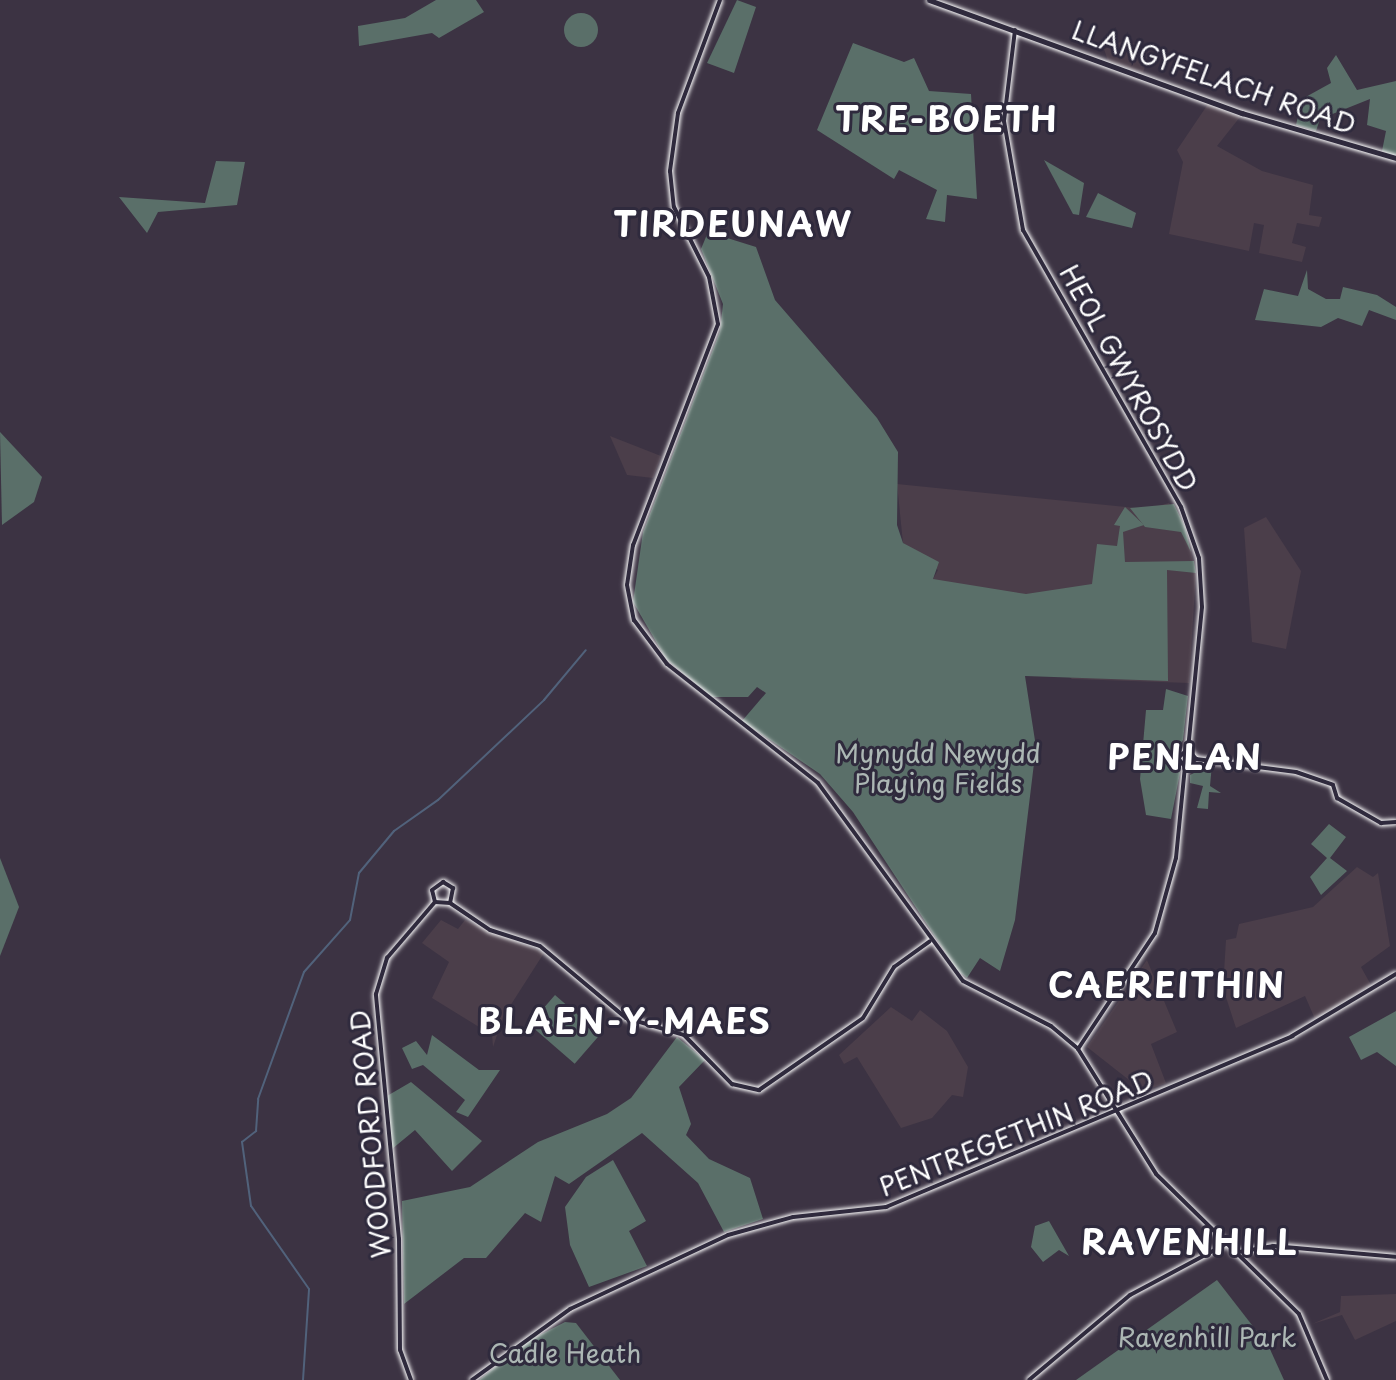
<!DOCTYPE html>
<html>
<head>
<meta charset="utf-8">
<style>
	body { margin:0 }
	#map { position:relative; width:1396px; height:1380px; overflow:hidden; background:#3c3343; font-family:"Playpen Sans",sans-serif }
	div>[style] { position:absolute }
	.built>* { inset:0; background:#4b3e4a }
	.green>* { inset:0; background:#5a6f69; transform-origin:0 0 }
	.round { border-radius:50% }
	.stream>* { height:2px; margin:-1px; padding:0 1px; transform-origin:1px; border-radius:1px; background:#51627b }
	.roads { filter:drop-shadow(0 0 2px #fff) drop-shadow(0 0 2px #fff) }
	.tertiary>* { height:4px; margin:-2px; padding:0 2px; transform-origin:2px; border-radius:2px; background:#2f2a3d }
	.secondary>* { height:5px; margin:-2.5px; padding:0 2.5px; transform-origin:2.5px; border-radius:2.5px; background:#2f2a3d }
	span { translate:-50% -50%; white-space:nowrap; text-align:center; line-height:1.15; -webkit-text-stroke:6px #2f2a3d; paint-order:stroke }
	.street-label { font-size:26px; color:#fff }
	.park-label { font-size:26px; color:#acb7b4 }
	.district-label { font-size:34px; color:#fff; font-weight:700; letter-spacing:2px }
</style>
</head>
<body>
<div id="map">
	<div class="built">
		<i style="clip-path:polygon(1125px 40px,1150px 49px,1143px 73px,1108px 61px,1104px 49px)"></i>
		<i style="clip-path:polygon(1208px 104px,1240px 117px,1217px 146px,1262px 171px,1313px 185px,1309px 215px,1322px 217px,1319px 227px,1297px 223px,1292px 243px,1306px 247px,1302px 262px,1259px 253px,1264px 225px,1254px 223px,1249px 251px,1169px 234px,1183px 162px,1177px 150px)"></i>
		<i style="clip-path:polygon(610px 436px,661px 456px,653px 478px,627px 475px)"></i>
		<i style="clip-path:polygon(897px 484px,1146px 509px,1169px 503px,1185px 527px,1196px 573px,1189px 683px,1072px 679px,933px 579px,938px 570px,903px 543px)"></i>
		<i style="clip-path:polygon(1266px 517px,1301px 571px,1286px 649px,1252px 642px,1244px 528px)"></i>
		<i style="clip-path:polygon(1357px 867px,1373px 877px,1378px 873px,1390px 946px,1361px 967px,1371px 985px,1315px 1019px,1305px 996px,1236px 1028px,1223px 988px,1226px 940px,1236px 938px,1239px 924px,1313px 907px)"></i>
		<i style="clip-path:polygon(441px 920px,458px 929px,465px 920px,544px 953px,503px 1017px,493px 1047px,492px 1035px,432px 998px,449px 962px,422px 943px)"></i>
		<i style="clip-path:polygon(1147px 960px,1177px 1032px,1151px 1044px,1166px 1083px,1143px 1091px,1087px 1047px)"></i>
		<i style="clip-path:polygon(891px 1007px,912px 1021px,920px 1010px,947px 1031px,968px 1067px,963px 1097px,952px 1095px,932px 1118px,901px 1128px,857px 1057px,844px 1064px,839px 1055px)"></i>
		<i style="clip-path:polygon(1396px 1294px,1396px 1321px,1355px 1340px,1342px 1315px,1312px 1324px,1340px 1312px,1341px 1296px)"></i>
	</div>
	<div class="green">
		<i style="clip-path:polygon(436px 0,476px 0,484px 12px,439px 38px,432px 33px,359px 46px,358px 26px,405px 18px)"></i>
		<i style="clip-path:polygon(737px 0,756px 7px,734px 73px,707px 63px)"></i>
		<i class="round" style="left:564px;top:13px;width:34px;height:34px"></i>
		<i style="clip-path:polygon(853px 43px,904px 62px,914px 58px,929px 91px,971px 94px,977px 199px,947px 195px,945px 222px,926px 219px,937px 190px,899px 170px,894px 179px,817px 130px)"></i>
		<i style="clip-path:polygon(1336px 55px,1357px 90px,1396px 81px,1396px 156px,1382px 151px,1386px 131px,1367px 125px,1370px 99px,1320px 119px,1316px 131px,1296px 125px,1302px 99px,1331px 83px,1327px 68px)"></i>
		<i style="clip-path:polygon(1044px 160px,1084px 183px,1079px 215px,1073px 214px)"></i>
		<i style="clip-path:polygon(216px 161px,245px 162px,237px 205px,158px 212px,147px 233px,119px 197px,205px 203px)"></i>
		<i style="clip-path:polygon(1098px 193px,1136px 213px,1132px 228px,1086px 217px)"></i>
		<i style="clip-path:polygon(708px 232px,756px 247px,775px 300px,877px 418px,898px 452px,897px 525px,903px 543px,939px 562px,933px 579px,1026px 594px,1092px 584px,1097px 544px,1117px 546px,1120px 526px,1114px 525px,1125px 507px,1144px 525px,1123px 532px,1125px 562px,1194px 561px,1196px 573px,1167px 570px,1168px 681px,1025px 676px,1036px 747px,1015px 920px,1000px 971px,980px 958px,967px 978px,957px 970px,853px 812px,820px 774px,742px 721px,766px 693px,757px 687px,748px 697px,712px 697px,666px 659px,633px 602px,643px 532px,720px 331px,723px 304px,701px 249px)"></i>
		<i style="clip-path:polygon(1307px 270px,1308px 289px,1326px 299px,1340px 299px,1343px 287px,1377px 295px,1396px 307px,1396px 320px,1369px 310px,1362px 326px,1338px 318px,1321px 327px,1255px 320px,1264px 289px,1298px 296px)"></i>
		<i style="clip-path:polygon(0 432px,42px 477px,34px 502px,2px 525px)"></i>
		<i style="clip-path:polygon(1174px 504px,1185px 527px,1191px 552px,1181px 532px,1145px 527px,1130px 508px)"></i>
		<i style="clip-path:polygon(1166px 689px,1188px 696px,1183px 740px,1173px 756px,1180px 773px,1171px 819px,1146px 815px,1140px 779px,1146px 710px,1163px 710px)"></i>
		<i style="clip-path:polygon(1212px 764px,1210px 786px,1221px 793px,1209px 792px,1208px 809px,1197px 808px,1203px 786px,1190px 783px,1190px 775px)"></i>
		<i style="clip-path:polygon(1329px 824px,1346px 837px,1330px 858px,1347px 871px,1321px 895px,1310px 877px,1327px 858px,1311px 844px)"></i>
		<i style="clip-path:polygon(0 858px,19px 907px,0 956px)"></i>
		<i style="left:555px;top:995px;width:60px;height:39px;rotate:41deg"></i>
		<i style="clip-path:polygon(1396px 1011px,1396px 1066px,1377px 1052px,1361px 1060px,1349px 1037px)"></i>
		<i style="clip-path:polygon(432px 1035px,479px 1070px,500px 1070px,468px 1117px,456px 1112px,465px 1100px,423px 1065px,412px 1069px,402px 1048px,416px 1041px,427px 1055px)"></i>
		<i style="clip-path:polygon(677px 1037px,705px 1060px,679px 1087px,691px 1124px,686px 1135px,709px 1159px,750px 1178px,763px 1219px,724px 1232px,698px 1183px,642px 1133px,569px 1184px,555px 1176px,541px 1222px,525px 1213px,486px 1258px,464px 1258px,404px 1304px,402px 1201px,470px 1187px,538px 1142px,607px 1114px,631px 1098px)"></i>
		<i style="clip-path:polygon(411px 1082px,482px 1141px,452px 1171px,415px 1130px,392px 1149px,387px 1096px)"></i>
		<i style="clip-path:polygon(613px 1160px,646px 1221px,629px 1231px,647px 1266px,589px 1287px,570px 1245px,565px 1207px,586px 1177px)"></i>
		<i style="clip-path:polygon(1049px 1221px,1069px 1256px,1059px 1250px,1043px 1262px,1031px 1247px,1035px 1226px)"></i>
		<i style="clip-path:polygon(1217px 1280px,1269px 1347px,1284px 1380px,1076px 1380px)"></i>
		<i style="clip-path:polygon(565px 1322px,576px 1323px,620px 1380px,479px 1380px,524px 1343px)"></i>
	</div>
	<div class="stream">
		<i style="left:303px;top:1380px;width:91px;rotate:-86.2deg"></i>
		<i style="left:309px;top:1289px;width:101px;rotate:-124.9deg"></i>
		<i style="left:251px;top:1206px;width:65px;rotate:-98deg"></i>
		<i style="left:242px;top:1142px;width:18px;rotate:-38deg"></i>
		<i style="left:256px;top:1131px;width:32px;rotate:-86deg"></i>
		<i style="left:258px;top:1099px;width:135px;rotate:-70.1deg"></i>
		<i style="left:304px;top:972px;width:69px;rotate:-48.5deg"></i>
		<i style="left:350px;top:920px;width:48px;rotate:-79.2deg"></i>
		<i style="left:359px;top:873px;width:55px;rotate:-50.2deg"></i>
		<i style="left:394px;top:831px;width:54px;rotate:-35.2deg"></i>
		<i style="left:438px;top:800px;width:146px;rotate:-43.3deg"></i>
		<i style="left:544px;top:700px;width:65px;rotate:-50deg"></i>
	</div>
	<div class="roads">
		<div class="tertiary">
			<i style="left:720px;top:0;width:121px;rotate:110.4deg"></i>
			<i style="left:678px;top:113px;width:59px;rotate:97.9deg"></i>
			<i style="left:670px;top:171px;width:36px;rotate:84deg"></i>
			<i style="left:674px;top:207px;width:78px;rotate:63.4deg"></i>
			<i style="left:709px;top:277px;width:48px;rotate:79.2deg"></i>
			<i style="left:718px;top:324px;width:237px;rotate:111deg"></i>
			<i style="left:633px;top:545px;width:40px;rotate:98.5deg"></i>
			<i style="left:627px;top:585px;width:36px;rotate:79deg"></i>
			<i style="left:634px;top:620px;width:55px;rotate:53.1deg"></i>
			<i style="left:667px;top:664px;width:192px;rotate:38.2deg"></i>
			<i style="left:818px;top:783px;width:245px;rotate:53.8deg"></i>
			<i style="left:963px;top:981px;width:99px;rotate:27.1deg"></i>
			<i style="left:1051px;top:1026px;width:35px;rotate:40deg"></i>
			<i style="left:1078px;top:1049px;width:147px;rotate:58deg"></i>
			<i style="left:1156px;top:1174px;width:200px;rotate:44.4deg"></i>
			<i style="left:1299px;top:1314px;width:72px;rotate:67deg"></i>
			<i style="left:1015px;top:30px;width:92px;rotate:96.9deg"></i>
			<i style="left:1004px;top:121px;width:111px;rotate:80.1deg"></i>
			<i style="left:1023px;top:230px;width:319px;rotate:60.3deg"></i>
			<i style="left:1181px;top:507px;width:54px;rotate:70.6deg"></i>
			<i style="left:1199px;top:558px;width:49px;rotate:86.5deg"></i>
			<i style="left:1202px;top:607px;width:143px;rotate:95.6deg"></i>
			<i style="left:1196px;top:759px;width:101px;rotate:7.4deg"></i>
			<i style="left:1296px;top:772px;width:39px;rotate:19deg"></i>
			<i style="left:1333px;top:785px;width:14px;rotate:73deg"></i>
			<i style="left:1337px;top:798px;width:51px;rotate:29.6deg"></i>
			<i style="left:1381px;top:823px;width:15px;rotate:-4deg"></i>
			<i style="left:1185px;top:767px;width:14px;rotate:-36deg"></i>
			<i style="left:1196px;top:759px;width:13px;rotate:-129deg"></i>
			<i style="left:1185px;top:767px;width:11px;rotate:-128deg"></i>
			<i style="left:1178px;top:758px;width:13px;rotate:-42deg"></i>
			<i style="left:435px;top:902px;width:12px;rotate:-104deg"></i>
			<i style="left:432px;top:890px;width:14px;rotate:-36deg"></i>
			<i style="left:443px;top:882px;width:12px;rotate:31deg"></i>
			<i style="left:453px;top:888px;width:15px;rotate:101deg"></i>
			<i style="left:435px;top:902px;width:15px;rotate:4deg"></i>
			<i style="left:450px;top:903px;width:48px;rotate:34deg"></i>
			<i style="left:490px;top:930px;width:52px;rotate:17.7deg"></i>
			<i style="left:540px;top:946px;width:112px;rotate:39.9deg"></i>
			<i style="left:626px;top:1018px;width:60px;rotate:16.3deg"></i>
			<i style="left:684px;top:1035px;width:69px;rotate:45.6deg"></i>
			<i style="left:732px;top:1084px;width:28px;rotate:13deg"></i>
			<i style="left:759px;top:1090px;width:126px;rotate:-34.7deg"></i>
			<i style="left:863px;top:1018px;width:60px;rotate:-58.7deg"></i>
			<i style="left:894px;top:967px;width:44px;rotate:-35.8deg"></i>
			<i style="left:1078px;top:1049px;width:139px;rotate:-56.4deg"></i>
			<i style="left:1155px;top:933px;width:78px;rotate:-74.4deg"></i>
			<i style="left:1176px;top:858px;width:91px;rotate:-84.4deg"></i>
			<i style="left:1233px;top:1253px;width:41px;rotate:-9.9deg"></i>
			<i style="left:1273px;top:1246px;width:123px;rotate:5.1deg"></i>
			<i style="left:411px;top:1380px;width:32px;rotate:-110deg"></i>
			<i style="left:400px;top:1350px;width:111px;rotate:-90.5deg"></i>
			<i style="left:399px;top:1239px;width:246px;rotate:-95.4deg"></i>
			<i style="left:376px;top:994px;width:38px;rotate:-73deg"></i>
			<i style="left:387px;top:958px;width:74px;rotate:-49.4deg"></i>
			<i style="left:472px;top:1380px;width:121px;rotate:-35.9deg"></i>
			<i style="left:570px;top:1309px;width:174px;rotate:-25.1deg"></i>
			<i style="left:728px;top:1235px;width:67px;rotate:-15.5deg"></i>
			<i style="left:793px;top:1217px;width:94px;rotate:-6.1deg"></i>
			<i style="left:886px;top:1207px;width:441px;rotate:-22.8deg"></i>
			<i style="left:1292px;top:1036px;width:121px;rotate:-30.8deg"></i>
			<i style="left:1029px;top:1380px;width:132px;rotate:-40.1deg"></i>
			<i style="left:1130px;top:1295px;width:106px;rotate:-28deg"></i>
		</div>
		<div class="secondary">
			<i style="left:929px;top:0;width:333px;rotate:19.9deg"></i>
			<i style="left:1242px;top:113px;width:160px;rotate:16.3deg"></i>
		</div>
	</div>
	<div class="street-label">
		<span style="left:1214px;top:77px;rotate:19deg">LLANGYFELACH ROAD</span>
		<span style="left:1129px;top:378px;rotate:61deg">HEOL GWYROSYDD</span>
		<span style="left:1016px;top:1133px;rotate:-22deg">PENTREGETHIN ROAD</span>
		<span style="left:370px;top:1134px;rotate:-95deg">WOODFORD ROAD</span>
	</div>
	<div class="park-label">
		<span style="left:938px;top:768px">Mynydd Newydd<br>Playing Fields</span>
		<span style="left:1207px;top:1337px">Ravenhill Park</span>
		<span style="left:565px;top:1353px">Cadle Heath</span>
	</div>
	<div class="district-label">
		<span style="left:947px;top:119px">TRE-BOETH</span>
		<span style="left:733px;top:224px">TIRDEUNAW</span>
		<span style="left:1185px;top:757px">PENLAN</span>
		<span style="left:1167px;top:985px">CAEREITHIN</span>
		<span style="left:625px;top:1021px">BLAEN-Y-MAES</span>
		<span style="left:1190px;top:1242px">RAVENHILL</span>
	</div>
</div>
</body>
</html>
